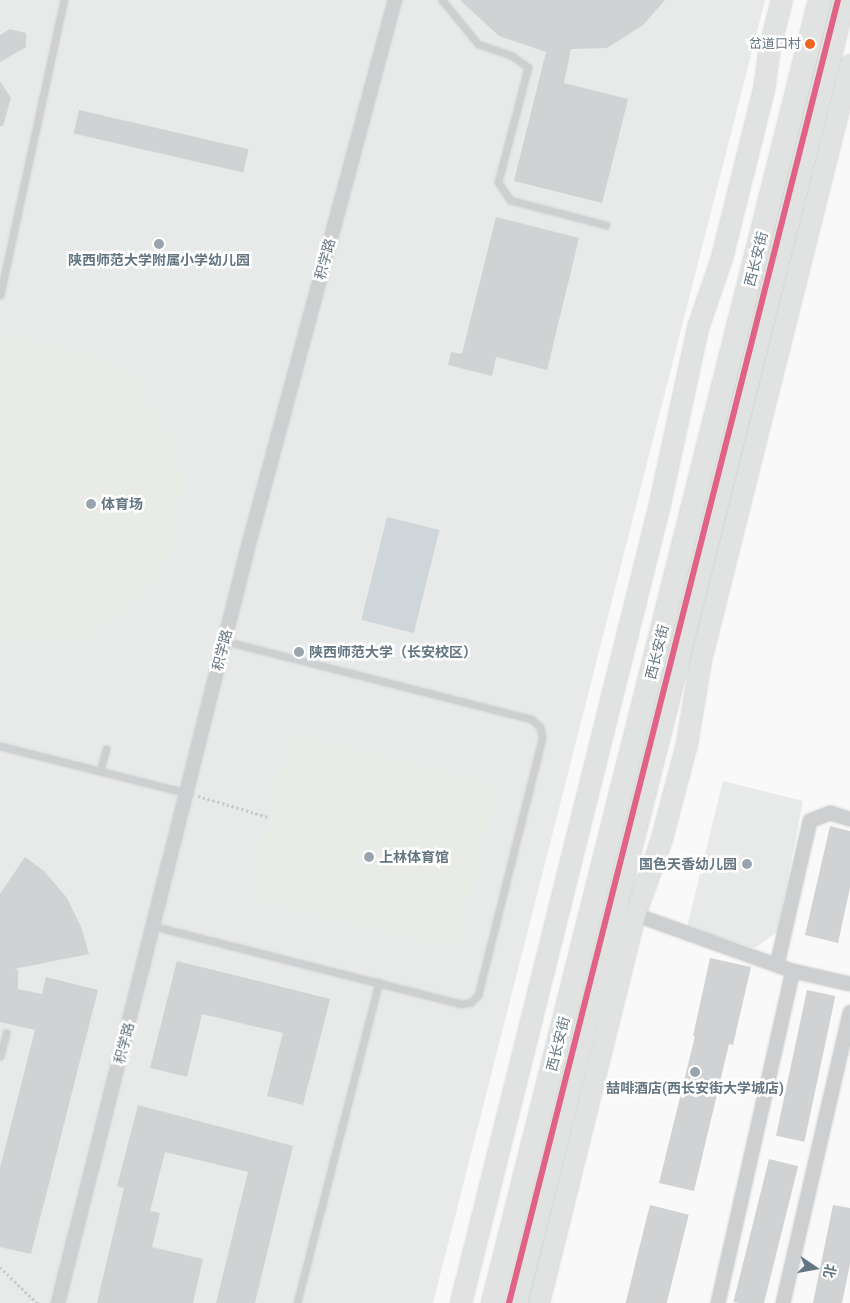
<!DOCTYPE html>
<html>
<head>
<meta charset="utf-8">
<style>
	body { margin:0 }
	#map { position:relative; width:850px; height:1303px; overflow:hidden; background:#f9f9f9; font-family:Roboto,"Noto Sans SC",sans-serif }
	div>[style] { position:absolute }
	.built>* { inset:0; background:#e8e9e9 }
	.green>* { inset:0; background:#e8ebe6; transform-origin:0 0 }
	.water>* { inset:0; background:#ced6d9; transform-origin:0 0 }
	.building>* { inset:0; background:#d0d2d3; transform-origin:0 0 }
	.path>* { height:2.5px; margin-top:-1.25px; transform-origin:0; background:repeating-linear-gradient(90deg,#cbcccd 0 2.5px,transparent 0 5px) }
	.roads { filter:drop-shadow(0 0 1px #d5d6d7) drop-shadow(0 0 1px #d5d6d7) }
	.service>* { height:7px; margin:-3.5px; padding:0 3.5px; transform-origin:3.5px; border-radius:3.5px; background:#cecfd0 }
	.minor>* { height:14px; margin:-7px; padding:0 7px; transform-origin:7px; border-radius:7px; background:#cecfd0 }
	.secondary>* { height:20px; margin:-10px; padding:0 10px; transform-origin:10px; border-radius:10px; background:#e1e2e2 }
	.primary>* { height:22px; margin:-11px; padding:0 11px; transform-origin:11px; border-radius:11px; background:#e1e2e2 }
	.metro-1>* { height:6px; margin:-3px; padding:0 3px; transform-origin:3px; border-radius:3px; background:#e06287 }
	.dots>* { width:14px; height:14px; translate:-50% -50%; box-sizing:border-box; border:2px solid #fff; border-radius:50% }
	span { translate:-50% -50%; white-space:nowrap; text-align:center; line-height:1.15; -webkit-text-stroke:5px #fff; paint-order:stroke }
	.bus-label { font-size:13px; color:#657683 }
	.right { translate:-100% -50%; text-align:right }
	.street-label { font-size:14px; color:#657683 }
	.poi-label { font-size:14px; color:#657683; font-weight:700 }
	.left { translate:0 -50%; text-align:left }
	.north { position:absolute; left:790px; top:1243px; width:50px; height:50px; -webkit-text-stroke:4px #fff; paint-order:stroke; rotate:102deg; font-size:14px; font-weight:700; line-height:20px; text-align:center; color:#657683 }
	.north::after { content:''; display:block; margin:auto; width:18px; height:22px; background:#657683; clip-path:polygon(50% 0,100% 100%,50% 72%,0 100%) }
</style>
</head>
<body>
<div id="map">
	<div class="built">
		<i style="clip-path:polygon(0 0,765px 0,433px 1303px,0 1303px)"></i>
		<i style="clip-path:polygon(723px 781px,803px 801px,778px 931px,755px 948px,687px 927px)"></i>
	</div>
	<div class="green">
		<i style="clip-path:polygon(0 332px,95px 357px,128px 373px,152px 394px,147px 400px,171px 436px,184px 479px,180px 529px,161px 574px,132px 606px,91px 629px,92px 636px,61px 643px,33px 642px,0 634px)"></i>
		<i style="left:290px;top:732px;width:214px;height:170px;rotate:14deg"></i>
	</div>
	<div class="water">
		<i style="left:387px;top:517px;width:54px;height:106px;rotate:14deg"></i>
	</div>
	<div class="building">
		<i style="clip-path:polygon(460px 0,665px 0,643px 25px,607px 48px,571px 49px,564px 83px,628px 99px,602px 203px,514px 181px,546px 52px,499px 36px)"></i>
		<i style="clip-path:polygon(10px 29px,26px 33px,26px 47px,0 62px,0 35px)"></i>
		<i style="clip-path:polygon(0 81px,11px 98px,3px 126px,0 126px)"></i>
		<i style="left:79px;top:110px;width:174px;height:24px;rotate:13deg"></i>
		<i style="clip-path:polygon(496px 217px,579px 238px,547px 370px,496px 357px,492px 376px,448px 365px,451px 352px,462px 354px)"></i>
		<i style="clip-path:polygon(830px 826px,850px 831px,850px 888px,838px 943px,805px 935px)"></i>
		<i style="clip-path:polygon(25px 857px,44px 871px,67px 898px,81px 927px,89px 954px,14px 969px,18px 970px,18px 989px,42px 994px,46px 977px,98px 990px,31px 1254px,0 1247px,0 1168px,35px 1030px,0 1022px,0 894px)"></i>
		<i style="clip-path:polygon(710px 958px,751px 967px,733px 1045px,729px 1044px,694px 1191px,659px 1183px,695px 1036px,693px 1036px)"></i>
		<i style="clip-path:polygon(177px 961px,330px 999px,303px 1105px,267px 1096px,283px 1033px,202px 1014px,187px 1077px,150px 1068px)"></i>
		<i style="left:807px;top:990px;width:29px;height:149px;rotate:12deg"></i>
		<i style="clip-path:polygon(138px 1105px,293px 1146px,255px 1303px,216px 1303px,248px 1172px,165px 1152px,150px 1211px,160px 1213px,152px 1247px,203px 1259px,193px 1303px,97px 1303px,124px 1188px,117px 1186px)"></i>
		<i style="left:769px;top:1159px;width:30px;height:147px;rotate:14deg"></i>
		<i style="left:650px;top:1205px;width:40px;height:101px;rotate:14deg"></i>
		<i style="clip-path:polygon(833px 1205px,850px 1208px,850px 1264px,842px 1303px,813px 1303px)"></i>
	</div>
	<div class="path">
		<i style="left:198px;top:796px;width:73px;rotate:16.7deg"></i>
		<i style="left:0;top:1267px;width:52px;rotate:44.2deg"></i>
	</div>
	<div class="roads">
		<div class="service">
			<i style="left:442px;top:0;width:57px;rotate:50.7deg"></i>
			<i style="left:478px;top:44px;width:36px;rotate:19deg"></i>
			<i style="left:512px;top:56px;width:19px;rotate:35deg"></i>
			<i style="left:528px;top:67px;width:119px;rotate:104.6deg"></i>
			<i style="left:498px;top:182px;width:22px;rotate:56deg"></i>
			<i style="left:510px;top:200px;width:99px;rotate:14.6deg"></i>
			<i style="left:0;top:295px;width:302px;rotate:-77.8deg"></i>
			<i style="left:0;top:746px;width:193px;rotate:14.1deg"></i>
			<i style="left:100px;top:771px;width:23px;rotate:-75deg"></i>
			<i style="left:153px;top:926px;width:318px;rotate:14.2deg"></i>
			<i style="left:461px;top:1004px;width:10px;rotate:-11deg"></i>
			<i style="left:471px;top:1002px;width:10px;rotate:-45deg"></i>
			<i style="left:478px;top:995px;width:265px;rotate:-76deg"></i>
			<i style="left:542px;top:738px;width:11px;rotate:-100deg"></i>
			<i style="left:540px;top:727px;width:12px;rotate:-138deg"></i>
			<i style="left:531px;top:719px;width:317px;rotate:-165.7deg"></i>
			<i style="left:0;top:1056px;width:24px;rotate:-75deg"></i>
			<i style="left:297px;top:1303px;width:331px;rotate:-75.7deg"></i>
		</div>
		<div class="minor">
			<i style="left:628px;top:912px;width:175px;rotate:19.7deg"></i>
			<i style="left:793px;top:971px;width:58px;rotate:12.8deg"></i>
			<i style="left:777px;top:965px;width:148px;rotate:-77.1deg"></i>
			<i style="left:810px;top:821px;width:22px;rotate:-22deg"></i>
			<i style="left:830px;top:813px;width:21px;rotate:17deg"></i>
			<i style="left:58px;top:1303px;width:780px;rotate:-75.89deg"></i>
			<i style="left:248px;top:547px;width:566px;rotate:-74.96deg"></i>
			<i style="left:718px;top:1303px;width:340px;rotate:-77.3deg"></i>
			<i style="left:783px;top:1303px;width:298px;rotate:-77deg"></i>
		</div>
		<div class="secondary">
			<i style="left:461px;top:1303px;width:823px;rotate:-76.01deg"></i>
			<i style="left:660px;top:504px;width:180px;rotate:-77.8deg"></i>
			<i style="left:698px;top:328px;width:74px;rotate:-71.1deg"></i>
			<i style="left:722px;top:258px;width:173px;rotate:-76deg"></i>
			<i style="left:764px;top:90px;width:43px;rotate:-82.1deg"></i>
			<i style="left:770px;top:47px;width:49px;rotate:-75.7deg"></i>
			<i style="left:539px;top:1303px;width:400px;rotate:-76.1deg"></i>
			<i style="left:635px;top:915px;width:81px;rotate:-70.4deg"></i>
			<i style="left:662px;top:839px;width:98px;rotate:-75.3deg"></i>
			<i style="left:687px;top:744px;width:85px;rotate:-80.5deg"></i>
			<i style="left:701px;top:660px;width:613px;rotate:-75.94deg"></i>
		</div>
		<div class="primary">
			<i style="left:493px;top:1303px;width:1343px;rotate:-75.91deg"></i>
			<i style="left:516px;top:1303px;width:1344px;rotate:-75.87deg"></i>
		</div>
	</div>
	<div class="metro-1">
		<i style="left:509px;top:1303px;width:1344px;rotate:-75.83deg"></i>
	</div>
	<div class="dots">
		<i style="left:810px;top:44px;background:#f26522"></i>
		<i style="left:159px;top:244px;background:#99a4ac"></i>
		<i style="left:91px;top:504px;background:#99a4ac"></i>
		<i style="left:299px;top:652px;background:#99a4ac"></i>
		<i style="left:369px;top:857px;background:#99a4ac"></i>
		<i style="left:747px;top:864px;background:#99a4ac"></i>
		<i style="left:695px;top:1072px;background:#99a4ac"></i>
	</div>
	<div class="bus-label">
		<span class="right" style="left:801px;top:44px">岔道口村</span>
	</div>
	<div class="street-label">
		<span style="left:325px;top:259px;rotate:-75deg">积学路</span>
		<span style="left:756px;top:259px;rotate:-76deg">西长安街</span>
		<span style="left:222px;top:650px;rotate:-76deg">积学路</span>
		<span style="left:657px;top:652px;rotate:-76deg">西长安街</span>
		<span style="left:124px;top:1043px;rotate:-76deg">积学路</span>
		<span style="left:558px;top:1044px;rotate:-76deg">西长安街</span>
	</div>
	<div class="poi-label">
		<span style="left:159px;top:260px">陕西师范大学附属小学幼儿园</span>
		<span class="left" style="left:101px;top:504px">体育场</span>
		<span class="left" style="left:309px;top:652px">陕西师范大学（长安校区）</span>
		<span class="left" style="left:379px;top:857px">上林体育馆</span>
		<span class="right" style="left:737px;top:864px">国色天香幼儿园</span>
		<span style="left:695px;top:1088px">喆啡酒店(西长安街大学城店)</span>
	</div>
	<div class="north">北</div>
</div>
</body>
</html>
